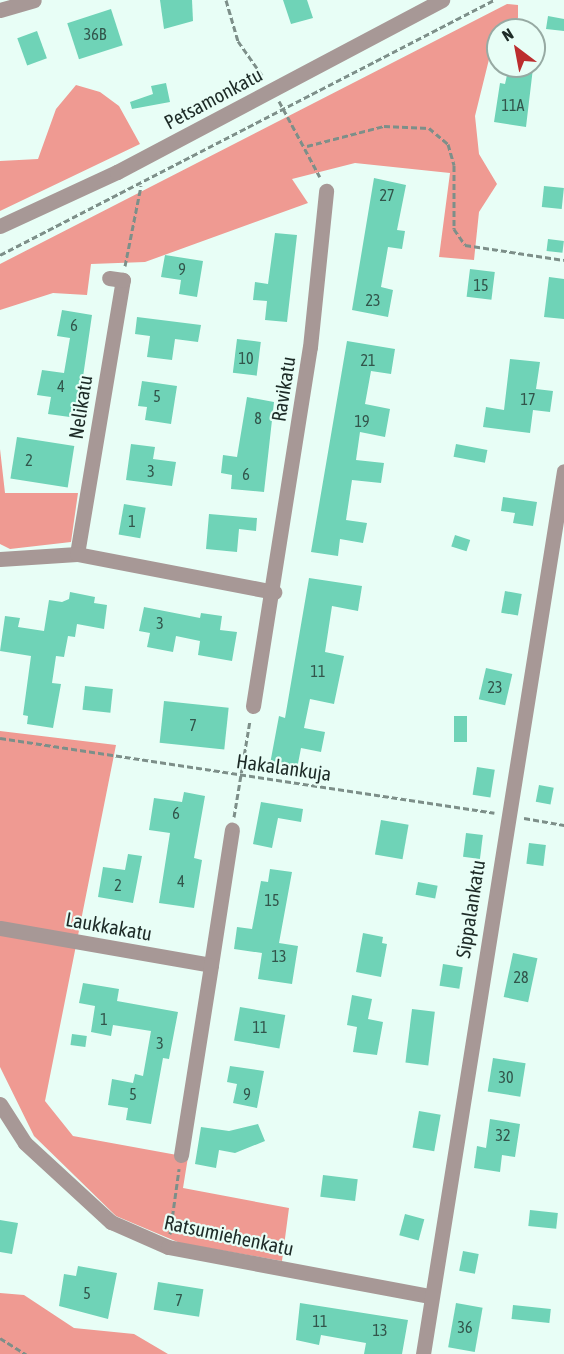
<!DOCTYPE html>
<html>
<head>
<meta charset="utf-8">
<style>
	body { margin:0 }
	#map { position:relative; width:564px; height:1354px; overflow:hidden; background:#e8fef6; font-family:"Asap Condensed",sans-serif }
	div>[style] { position:absolute }
	.forest>* { inset:0; background:#ef9a92 }
	.building>* { inset:0; background:#6fd3b7; transform-origin:0 0 }
	.path>* { height:3px; margin-top:-1.5px; transform-origin:0; background:repeating-linear-gradient(90deg,#7d8f89 0 6px,transparent 0 9px) }
	.minor>* { height:15px; margin:-7.5px; padding:0 7.5px; transform-origin:7.5px; border-radius:7.5px; background:#a79896 }
	span { translate:-50% -50%; white-space:nowrap; text-align:center; line-height:1.15; -webkit-text-stroke:4.5px #e8fef6; paint-order:stroke }
	.number-label { font-size:16px; color:#32554b }
	.number-label span { -webkit-text-stroke-width:0 }
	.street-label { font-size:20px; color:#1d2b27 }
	.north { position:absolute; left:486px; top:18px; width:60px; height:60px; box-sizing:border-box; background:#e8fef6; border:2px solid #97aaa3; border-radius:50%; rotate:328deg; font-size:16px; font-weight:700; line-height:24px; text-align:center; color:#1d2b27 }
	.north::after { content:''; display:block; margin:auto; width:21px; height:27px; background:#bc2d2e; clip-path:polygon(50% 0,100% 100%,50% 72%,0 100%) }
</style>
</head>
<body>
<div id="map">
	<div class="forest">
		<i style="clip-path:polygon(507px 4px,518px 5px,518px 18px,495px 35px,475px 116px,479px 154px,497px 184px,479px 212px,474px 260px,439px 257px,450px 173px,355px 163px,292px 179px,308px 203px,145px 262px,91px 264px,87px 295px,53px 293px,0 310px,0 264px)"></i>
		<i style="clip-path:polygon(76px 85px,100px 92px,119px 106px,140px 144px,0 211px,0 161px,38px 159px,56px 109px)"></i>
		<i style="clip-path:polygon(0 449px,5px 493px,78px 493px,71px 542px,10px 549px,0 544px)"></i>
		<i style="clip-path:polygon(0 731px,116px 745px,45px 1101px,73px 1136px,188px 1157px,183px 1188px,289px 1208px,282px 1261px,180px 1243px,116px 1216px,34px 1136px,0 1067px)"></i>
		<i style="clip-path:polygon(0 1293px,24px 1295px,74px 1328px,134px 1334px,168px 1354px,0 1354px)"></i>
	</div>
	<div class="building">
		<i style="clip-path:polygon(160px 0,192px 0,193px 21px,164px 29px)"></i>
		<i style="clip-path:polygon(283px 0,307px 0,313px 18px,291px 24px)"></i>
		<i style="left:111px;top:9px;width:38px;height:46px;rotate:72deg"></i>
		<i style="clip-path:polygon(548px 16px,564px 19px,564px 31px,546px 29px)"></i>
		<i style="left:37px;top:31px;width:29px;height:21px;rotate:70deg"></i>
		<i style="clip-path:polygon(509px 66px,533px 68px,526px 127px,494px 122px,500px 83px,505px 84px)"></i>
		<i style="clip-path:polygon(166px 83px,170px 102px,132px 109px,130px 102px,153px 94px,151px 86px)"></i>
		<i style="clip-path:polygon(374px 178px,406px 185px,397px 230px,405px 231px,402px 249px,388px 247px,381px 287px,393px 290px,388px 317px,352px 310px)"></i>
		<i style="left:544px;top:186px;width:20px;height:21px;rotate:6deg"></i>
		<i style="clip-path:polygon(275px 233px,297px 235px,287px 322px,265px 320px,267px 301px,253px 300px,255px 282px,268px 284px)"></i>
		<i style="left:548px;top:239px;width:16px;height:12px;rotate:7deg"></i>
		<i style="clip-path:polygon(165px 255px,203px 261px,197px 297px,179px 294px,181px 280px,161px 277px)"></i>
		<i style="left:470px;top:269px;width:25px;height:28px;rotate:7deg"></i>
		<i style="clip-path:polygon(549px 277px,564px 279px,564px 319px,544px 317px)"></i>
		<i style="clip-path:polygon(62px 310px,92px 315px,77px 418px,48px 414px,51px 397px,37px 395px,42px 370px,64px 373px,70px 338px,57px 336px)"></i>
		<i style="clip-path:polygon(137px 317px,201px 325px,198px 342px,175px 339px,172px 360px,147px 357px,150px 336px,135px 334px)"></i>
		<i style="left:237px;top:339px;width:24px;height:34px;rotate:7deg"></i>
		<i style="clip-path:polygon(347px 341px,395px 349px,391px 374px,371px 371px,365px 404px,390px 409px,385px 437px,360px 432px,356px 460px,384px 463px,381px 483px,352px 480px,346px 520px,367px 523px,363px 543px,340px 539px,338px 556px,311px 552px)"></i>
		<i style="clip-path:polygon(510px 359px,540px 362px,536px 389px,553px 391px,550px 412px,533px 410px,530px 433px,483px 427px,486px 407px,504px 410px)"></i>
		<i style="clip-path:polygon(142px 381px,177px 386px,171px 424px,145px 420px,147px 407px,138px 406px)"></i>
		<i style="clip-path:polygon(247px 397px,274px 402px,264px 492px,231px 489px,232px 475px,221px 473px,223px 455px,237px 457px)"></i>
		<i style="left:17px;top:437px;width:58px;height:42px;rotate:9deg"></i>
		<i style="clip-path:polygon(131px 444px,155px 447px,153px 459px,176px 462px,172px 486px,126px 480px)"></i>
		<i style="left:456px;top:444px;width:32px;height:13px;rotate:11deg"></i>
		<i style="clip-path:polygon(503px 497px,537px 502px,533px 526px,513px 523px,515px 513px,501px 511px)"></i>
		<i style="left:124px;top:504px;width:22px;height:31px;rotate:10deg"></i>
		<i style="clip-path:polygon(209px 514px,257px 518px,256px 531px,239px 529px,237px 552px,206px 549px)"></i>
		<i style="left:455px;top:535px;width:16px;height:12px;rotate:18deg"></i>
		<i style="clip-path:polygon(309px 578px,362px 586px,358px 611px,332px 606px,325px 652px,344px 656px,334px 704px,310px 699px,304px 728px,325px 732px,321px 752px,301px 748px,297px 769px,270px 764px,279px 716px,285px 718px)"></i>
		<i style="left:505px;top:591px;width:17px;height:22px;rotate:10deg"></i>
		<i style="clip-path:polygon(70px 592px,95px 597px,94px 603px,107px 605px,104px 629px,77px 624px,75px 637px,68px 636px,64px 657px,56px 656px,52px 683px,61px 684px,53px 728px,27px 724px,28px 716px,23px 715px,31px 656px,0 651px,5px 616px,20px 618px,18px 627px,44px 631px,49px 600px,62px 602px,69px 599px)"></i>
		<i style="clip-path:polygon(144px 607px,200px 618px,201px 613px,222px 616px,220px 630px,237px 632px,232px 661px,198px 655px,200px 641px,176px 636px,173px 652px,147px 647px,150px 633px,139px 631px)"></i>
		<i style="left:486px;top:668px;width:27px;height:32px;rotate:13deg"></i>
		<i style="left:85px;top:686px;width:28px;height:24px;rotate:6deg"></i>
		<i style="left:164px;top:701px;width:65px;height:42px;rotate:6deg"></i>
		<i style="left:454px;top:716px;width:13px;height:26px"></i>
		<i style="left:477px;top:767px;width:18px;height:28px;rotate:9deg"></i>
		<i style="left:539px;top:785px;width:15px;height:17px;rotate:11deg"></i>
		<i style="clip-path:polygon(184px 792px,205px 796px,194px 858px,202px 860px,194px 908px,159px 903px,170px 833px,149px 830px,154px 798px,182px 802px)"></i>
		<i style="clip-path:polygon(261px 802px,303px 809px,301px 822px,278px 818px,272px 848px,253px 844px)"></i>
		<i style="left:381px;top:820px;width:28px;height:35px;rotate:10deg"></i>
		<i style="left:466px;top:833px;width:17px;height:24px;rotate:7deg"></i>
		<i style="left:529px;top:843px;width:17px;height:21px;rotate:7deg"></i>
		<i style="clip-path:polygon(128px 854px,142px 856px,133px 903px,98px 897px,103px 867px,125px 870px)"></i>
		<i style="clip-path:polygon(270px 869px,292px 872px,279px 943px,298px 946px,292px 984px,258px 979px,262px 953px,234px 949px,237px 927px,252px 929px,261px 881px,268px 882px)"></i>
		<i style="left:418px;top:882px;width:20px;height:13px;rotate:11deg"></i>
		<i style="clip-path:polygon(363px 933px,383px 937px,382px 943px,387px 944px,381px 977px,356px 972px)"></i>
		<i style="left:513px;top:953px;width:25px;height:45px;rotate:12deg"></i>
		<i style="left:443px;top:964px;width:20px;height:22px;rotate:9deg"></i>
		<i style="clip-path:polygon(83px 983px,119px 989px,117px 1001px,178px 1012px,169px 1059px,163px 1058px,151px 1124px,126px 1120px,128px 1108px,108px 1105px,112px 1079px,133px 1083px,135px 1074px,143px 1076px,151px 1031px,113px 1025px,111px 1036px,91px 1032px,95px 1006px,79px 1003px)"></i>
		<i style="clip-path:polygon(352px 995px,372px 999px,368px 1019px,383px 1022px,377px 1055px,353px 1052px,357px 1027px,347px 1025px)"></i>
		<i style="left:240px;top:1007px;width:46px;height:34px;rotate:10deg"></i>
		<i style="left:412px;top:1009px;width:23px;height:54px;rotate:7deg"></i>
		<i style="left:72px;top:1034px;width:15px;height:11px;rotate:8deg"></i>
		<i style="left:493px;top:1058px;width:33px;height:34px;rotate:9deg"></i>
		<i style="clip-path:polygon(230px 1066px,264px 1071px,257px 1108px,233px 1103px,237px 1084px,227px 1082px)"></i>
		<i style="left:419px;top:1111px;width:22px;height:37px;rotate:10deg"></i>
		<i style="clip-path:polygon(490px 1119px,520px 1124px,515px 1157px,502px 1155px,500px 1172px,474px 1168px,477px 1146px,486px 1148px)"></i>
		<i style="clip-path:polygon(258px 1124px,265px 1141px,235px 1153px,219px 1150px,216px 1168px,195px 1164px,201px 1127px,229px 1131px)"></i>
		<i style="left:323px;top:1175px;width:35px;height:22px;rotate:7deg"></i>
		<i style="left:530px;top:1210px;width:28px;height:16px;rotate:6deg"></i>
		<i style="left:405px;top:1214px;width:20px;height:22px;rotate:15deg"></i>
		<i style="clip-path:polygon(0 1220px,18px 1223px,12px 1254px,0 1252px)"></i>
		<i style="left:463px;top:1251px;width:16px;height:20px;rotate:11deg"></i>
		<i style="clip-path:polygon(78px 1266px,117px 1273px,108px 1319px,59px 1306px,64px 1274px,76px 1276px)"></i>
		<i style="left:158px;top:1282px;width:46px;height:28px;rotate:9deg"></i>
		<i style="clip-path:polygon(300px 1303px,408px 1320px,402px 1354px,364px 1354px,366px 1343px,321px 1335px,319px 1345px,296px 1340px)"></i>
		<i style="left:456px;top:1303px;width:27px;height:45px;rotate:10deg"></i>
		<i style="left:513px;top:1305px;width:38px;height:14px;rotate:6deg"></i>
	</div>
	<div class="path">
		<i style="left:226px;top:0;width:43px;rotate:73.7deg"></i>
		<i style="left:238px;top:41px;width:45px;rotate:54.9deg"></i>
		<i style="left:279px;top:101px;width:86px;rotate:61.7deg"></i>
		<i style="left:307px;top:146px;width:80px;rotate:-14.6deg"></i>
		<i style="left:384px;top:126px;width:45px;rotate:2.5deg"></i>
		<i style="left:429px;top:128px;width:25px;rotate:40deg"></i>
		<i style="left:448px;top:144px;width:22px;rotate:74deg"></i>
		<i style="left:454px;top:165px;width:64px;rotate:90deg"></i>
		<i style="left:454px;top:229px;width:19px;rotate:55deg"></i>
		<i style="left:465px;top:245px;width:100px;rotate:8.6deg"></i>
		<i style="left:0;top:255px;width:556px;rotate:-27.3deg"></i>
		<i style="left:125px;top:266px;width:82px;rotate:-78.7deg"></i>
		<i style="left:0;top:738px;width:500px;rotate:8.6deg"></i>
		<i style="left:234px;top:817px;width:98px;rotate:-80.6deg"></i>
		<i style="left:524px;top:818px;width:41px;rotate:9.9deg"></i>
		<i style="left:170px;top:1234px;width:66px;rotate:-82.1deg"></i>
		<i style="left:0;top:1338px;width:31px;rotate:32deg"></i>
	</div>
	<div class="minor">
		<i style="left:0;top:10px;width:35px;rotate:-16deg"></i>
		<i style="left:0;top:226px;width:129px;rotate:-24.8deg"></i>
		<i style="left:117px;top:172px;width:368px;rotate:-27.9deg"></i>
		<i style="left:77px;top:554px;width:278px;rotate:-80.5deg"></i>
		<i style="left:123px;top:280px;width:14px;rotate:-172deg"></i>
		<i style="left:0;top:559px;width:77px;rotate:-3.7deg"></i>
		<i style="left:77px;top:554px;width:201px;rotate:10.9deg"></i>
		<i style="left:253px;top:706px;width:363px;rotate:-81deg"></i>
		<i style="left:310px;top:347px;width:157px;rotate:-84.1deg"></i>
		<i style="left:0;top:928px;width:214px;rotate:9.9deg"></i>
		<i style="left:211px;top:965px;width:137px;rotate:-81.2deg"></i>
		<i style="left:0;top:1104px;width:46px;rotate:57.3deg"></i>
		<i style="left:25px;top:1143px;width:117px;rotate:42.6deg"></i>
		<i style="left:111px;top:1222px;width:62px;rotate:23.7deg"></i>
		<i style="left:168px;top:1247px;width:268px;rotate:10.6deg"></i>
		<i style="left:181px;top:1155px;width:192px;rotate:-81deg"></i>
		<i style="left:423px;top:1354px;width:894px;rotate:-80.93deg"></i>
	</div>
	<div class="number-label">
		<span style="left:95px;top:34px">36B</span>
		<span style="left:513px;top:105px">11A</span>
		<span style="left:387px;top:195px">27</span>
		<span style="left:182px;top:269px">9</span>
		<span style="left:481px;top:285px">15</span>
		<span style="left:373px;top:300px">23</span>
		<span style="left:74px;top:325px">6</span>
		<span style="left:246px;top:358px">10</span>
		<span style="left:368px;top:360px">21</span>
		<span style="left:61px;top:386px">4</span>
		<span style="left:157px;top:396px">5</span>
		<span style="left:528px;top:399px">17</span>
		<span style="left:258px;top:418px">8</span>
		<span style="left:362px;top:421px">19</span>
		<span style="left:29px;top:460px">2</span>
		<span style="left:151px;top:471px">3</span>
		<span style="left:246px;top:474px">6</span>
		<span style="left:132px;top:521px">1</span>
		<span style="left:160px;top:623px">3</span>
		<span style="left:318px;top:671px">11</span>
		<span style="left:495px;top:687px">23</span>
		<span style="left:193px;top:725px">7</span>
		<span style="left:176px;top:813px">6</span>
		<span style="left:181px;top:881px">4</span>
		<span style="left:118px;top:885px">2</span>
		<span style="left:272px;top:900px">15</span>
		<span style="left:279px;top:956px">13</span>
		<span style="left:521px;top:977px">28</span>
		<span style="left:104px;top:1019px">1</span>
		<span style="left:260px;top:1027px">11</span>
		<span style="left:160px;top:1043px">3</span>
		<span style="left:506px;top:1077px">30</span>
		<span style="left:133px;top:1094px">5</span>
		<span style="left:247px;top:1094px">9</span>
		<span style="left:503px;top:1135px">32</span>
		<span style="left:87px;top:1293px">5</span>
		<span style="left:179px;top:1300px">7</span>
		<span style="left:320px;top:1321px">11</span>
		<span style="left:465px;top:1327px">36</span>
		<span style="left:380px;top:1330px">13</span>
	</div>
	<div class="street-label">
		<span style="left:213px;top:98px;rotate:-28deg">Petsamonkatu</span>
		<span style="left:283px;top:389px;rotate:-81deg">Ravikatu</span>
		<span style="left:80px;top:407px;rotate:-81deg">Nelikatu</span>
		<span style="left:284px;top:767px;rotate:8deg">Hakalankuja</span>
		<span style="left:470px;top:909px;rotate:-81deg">Sippalankatu</span>
		<span style="left:109px;top:926px;rotate:10deg">Laukkakatu</span>
		<span style="left:229px;top:1235px;rotate:12deg">Ratsumiehenkatu</span>
	</div>
	<div class="north">N</div>
</div>
</body>
</html>
